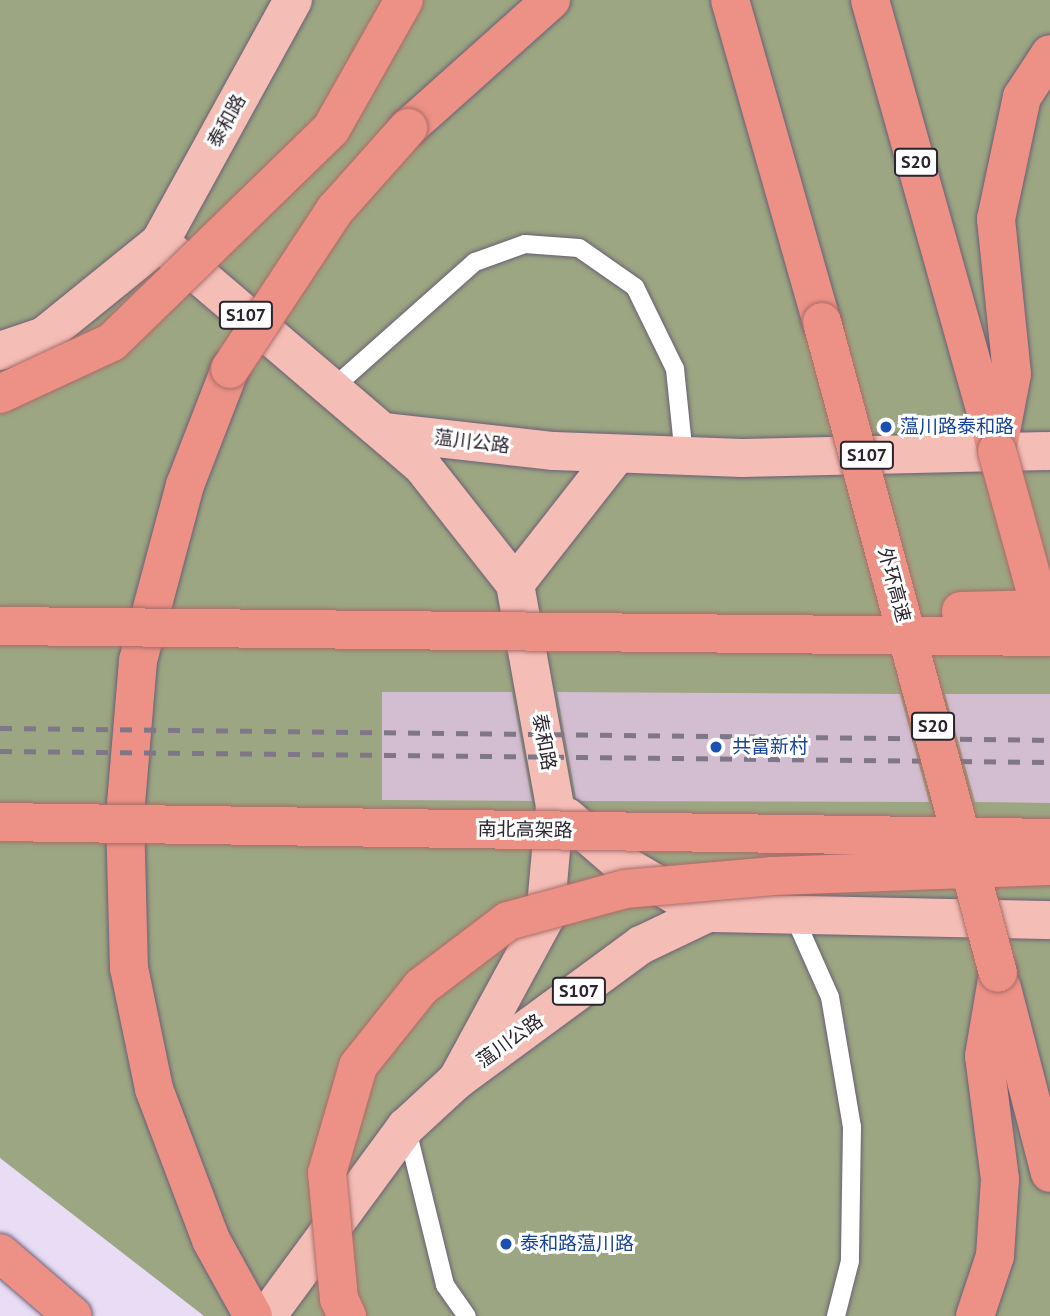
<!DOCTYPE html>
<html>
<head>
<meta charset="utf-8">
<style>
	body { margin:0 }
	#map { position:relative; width:1050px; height:1316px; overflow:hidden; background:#e9dcf5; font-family:"PT Sans","Noto Sans SC",sans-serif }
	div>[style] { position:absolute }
	.forest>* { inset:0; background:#9ca682 }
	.building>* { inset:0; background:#d3bdd0 }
	.roads { filter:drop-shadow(0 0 2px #6a5f74) drop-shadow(0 0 2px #6a5f74) }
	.lane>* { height:18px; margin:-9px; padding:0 9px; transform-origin:9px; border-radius:9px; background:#fff }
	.primary>* { height:38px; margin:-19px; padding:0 19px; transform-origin:19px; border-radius:19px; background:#f4bdb6 }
	.highway>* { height:38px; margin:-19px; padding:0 19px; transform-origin:19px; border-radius:19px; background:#ed9186 }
	.rail>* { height:5px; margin-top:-2.5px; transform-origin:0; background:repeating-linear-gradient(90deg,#7f7687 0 12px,transparent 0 24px) }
	.bridges { filter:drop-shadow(0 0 2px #a86b67) drop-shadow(0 0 2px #a86b67) }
	.highway-bridge>* { height:38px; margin:-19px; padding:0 19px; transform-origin:19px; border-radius:19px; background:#ed9186 }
	.dots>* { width:19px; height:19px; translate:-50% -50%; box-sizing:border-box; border:4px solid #fff; border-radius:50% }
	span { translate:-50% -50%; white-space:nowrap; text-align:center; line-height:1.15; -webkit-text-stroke:6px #fff; paint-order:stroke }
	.shield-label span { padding:2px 5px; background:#fff; border:2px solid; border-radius:5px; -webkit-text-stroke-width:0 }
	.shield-label { font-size:18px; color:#29242d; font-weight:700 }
	.street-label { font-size:19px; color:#29242d }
	.transit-label { font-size:19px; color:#164399 }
	.left { translate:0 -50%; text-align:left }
</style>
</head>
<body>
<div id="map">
	<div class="forest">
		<i style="clip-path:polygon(0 0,1050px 0,1050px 1316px,204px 1316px,0 1158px)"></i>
	</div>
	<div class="building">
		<i style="clip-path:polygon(382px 692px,512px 692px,532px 801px,382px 800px)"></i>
		<i style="clip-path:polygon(557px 692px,900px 694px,929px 802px,582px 801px,576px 798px)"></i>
		<i style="clip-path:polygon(945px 694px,1050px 694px,1050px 803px,975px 802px)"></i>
	</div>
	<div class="roads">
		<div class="lane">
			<i style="left:333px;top:388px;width:190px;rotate:-41.6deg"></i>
			<i style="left:475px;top:262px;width:53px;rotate:-19.8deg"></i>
			<i style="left:525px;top:244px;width:54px;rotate:4.2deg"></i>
			<i style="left:579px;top:248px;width:68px;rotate:34.9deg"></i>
			<i style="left:635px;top:287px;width:91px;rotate:64deg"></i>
			<i style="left:675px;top:369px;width:87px;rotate:84.1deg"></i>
			<i style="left:793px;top:914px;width:91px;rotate:66deg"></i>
			<i style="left:830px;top:997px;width:132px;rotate:80.4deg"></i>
			<i style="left:852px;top:1127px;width:134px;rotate:90.9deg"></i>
			<i style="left:850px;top:1261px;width:57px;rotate:104.3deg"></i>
			<i style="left:407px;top:1130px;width:160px;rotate:76.2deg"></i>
			<i style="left:445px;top:1285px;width:38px;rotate:55deg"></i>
		</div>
		<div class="primary">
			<i style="left:160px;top:242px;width:346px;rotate:40.5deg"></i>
			<i style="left:423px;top:467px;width:149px;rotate:51.8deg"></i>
			<i style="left:515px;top:584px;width:226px;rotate:79.8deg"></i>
			<i style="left:555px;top:806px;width:112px;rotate:95.1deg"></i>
			<i style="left:545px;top:918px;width:184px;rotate:118.5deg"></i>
			<i style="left:0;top:351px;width:46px;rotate:-18.8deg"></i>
			<i style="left:44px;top:336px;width:149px;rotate:-39deg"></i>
			<i style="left:160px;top:242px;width:276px;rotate:-61.2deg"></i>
			<i style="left:384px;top:432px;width:171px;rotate:6.4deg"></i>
			<i style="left:554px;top:451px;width:188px;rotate:2.1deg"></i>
			<i style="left:742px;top:458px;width:308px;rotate:-1.3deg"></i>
			<i style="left:515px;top:584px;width:165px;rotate:-51.9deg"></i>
			<i style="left:567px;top:817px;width:69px;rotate:40.9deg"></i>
			<i style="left:619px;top:862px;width:67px;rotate:30.4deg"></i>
			<i style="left:267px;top:1316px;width:235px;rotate:-53.7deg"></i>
			<i style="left:406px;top:1127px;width:69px;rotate:-42.7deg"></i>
			<i style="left:457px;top:1080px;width:228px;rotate:-36.3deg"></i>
			<i style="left:641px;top:945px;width:74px;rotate:-25.5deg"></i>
			<i style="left:708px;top:913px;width:342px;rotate:1.2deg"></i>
		</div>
		<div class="highway">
			<i style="left:730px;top:0;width:335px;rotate:74.1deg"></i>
			<i style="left:870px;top:0;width:469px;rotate:74.3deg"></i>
			<i style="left:408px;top:128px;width:192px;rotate:-41.8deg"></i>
			<i style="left:230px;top:369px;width:124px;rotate:111.2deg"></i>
			<i style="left:185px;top:485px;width:182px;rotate:105deg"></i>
			<i style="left:138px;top:661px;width:157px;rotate:94.8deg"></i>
			<i style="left:125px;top:817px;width:151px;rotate:88.5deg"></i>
			<i style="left:129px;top:968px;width:124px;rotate:78.3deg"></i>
			<i style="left:154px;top:1089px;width:161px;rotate:69.3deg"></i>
			<i style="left:211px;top:1240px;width:87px;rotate:61.1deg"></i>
			<i style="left:999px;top:442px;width:69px;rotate:-79.2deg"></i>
			<i style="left:1012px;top:374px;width:156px;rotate:-95.9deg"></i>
			<i style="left:996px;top:219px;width:125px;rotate:-78deg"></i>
			<i style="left:1022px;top:97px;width:51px;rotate:-56.9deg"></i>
			<i style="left:1002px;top:988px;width:191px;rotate:75.5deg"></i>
			<i style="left:0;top:1253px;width:96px;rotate:40.8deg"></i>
			<i style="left:975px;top:1316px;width:63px;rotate:-71.6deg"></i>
			<i style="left:995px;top:1256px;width:77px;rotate:-86.3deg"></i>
			<i style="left:1000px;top:1179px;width:124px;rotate:-97.4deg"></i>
			<i style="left:984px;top:1056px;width:84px;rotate:-80.4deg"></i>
		</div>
	</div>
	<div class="rail">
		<i style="left:0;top:728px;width:1050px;rotate:0.65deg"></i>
		<i style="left:0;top:751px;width:1050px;rotate:0.6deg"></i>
	</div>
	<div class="bridges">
		<div class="highway-bridge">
			<i style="left:822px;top:322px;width:674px;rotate:74.87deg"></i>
			<i style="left:230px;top:369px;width:191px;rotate:-56.6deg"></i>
			<i style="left:335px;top:210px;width:110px;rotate:-48.3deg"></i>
			<i style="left:0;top:394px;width:123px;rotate:-24.9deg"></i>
			<i style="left:112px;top:342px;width:305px;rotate:-44.2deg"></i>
			<i style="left:331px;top:129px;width:148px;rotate:-60.5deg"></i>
			<i style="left:997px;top:451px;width:188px;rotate:74.6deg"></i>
			<i style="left:961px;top:611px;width:89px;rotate:-1.3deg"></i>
			<i style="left:0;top:626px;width:1050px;rotate:0.6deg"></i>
			<i style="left:0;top:822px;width:1050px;rotate:0.87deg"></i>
			<i style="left:347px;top:1316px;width:19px;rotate:-115deg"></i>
			<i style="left:339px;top:1299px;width:127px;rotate:-95.4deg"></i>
			<i style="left:327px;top:1173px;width:111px;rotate:-73.8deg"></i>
			<i style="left:358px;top:1066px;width:101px;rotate:-51.4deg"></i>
			<i style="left:421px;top:987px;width:109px;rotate:-37.2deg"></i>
			<i style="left:508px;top:921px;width:121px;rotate:-15.3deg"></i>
			<i style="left:625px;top:889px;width:149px;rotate:-5deg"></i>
			<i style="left:773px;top:876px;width:277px;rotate:-2.1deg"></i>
		</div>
	</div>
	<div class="dots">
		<i style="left:886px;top:427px;background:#1a4fb4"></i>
		<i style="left:716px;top:747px;background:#1a4fb4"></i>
		<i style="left:506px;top:1244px;background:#1a4fb4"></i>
	</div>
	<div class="shield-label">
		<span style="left:916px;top:162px">S20</span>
		<span style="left:246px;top:315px">S107</span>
		<span style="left:867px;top:455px">S107</span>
		<span style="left:933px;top:726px">S20</span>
		<span style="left:579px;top:991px">S107</span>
	</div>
	<div class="street-label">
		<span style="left:227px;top:121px;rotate:-61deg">泰和路</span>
		<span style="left:472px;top:442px;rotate:7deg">蕰川公路</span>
		<span style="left:894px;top:585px;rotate:75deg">外环高速</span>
		<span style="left:544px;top:742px;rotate:80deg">泰和路</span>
		<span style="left:525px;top:830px;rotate:1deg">南北高架路</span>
		<span style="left:510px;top:1041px;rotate:-36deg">蕰川公路</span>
	</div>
	<div class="transit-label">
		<span class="left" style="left:900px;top:427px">蕰川路泰和路</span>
		<span class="left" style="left:732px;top:747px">共富新村</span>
		<span class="left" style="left:520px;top:1244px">泰和路蕰川路</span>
	</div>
</div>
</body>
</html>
